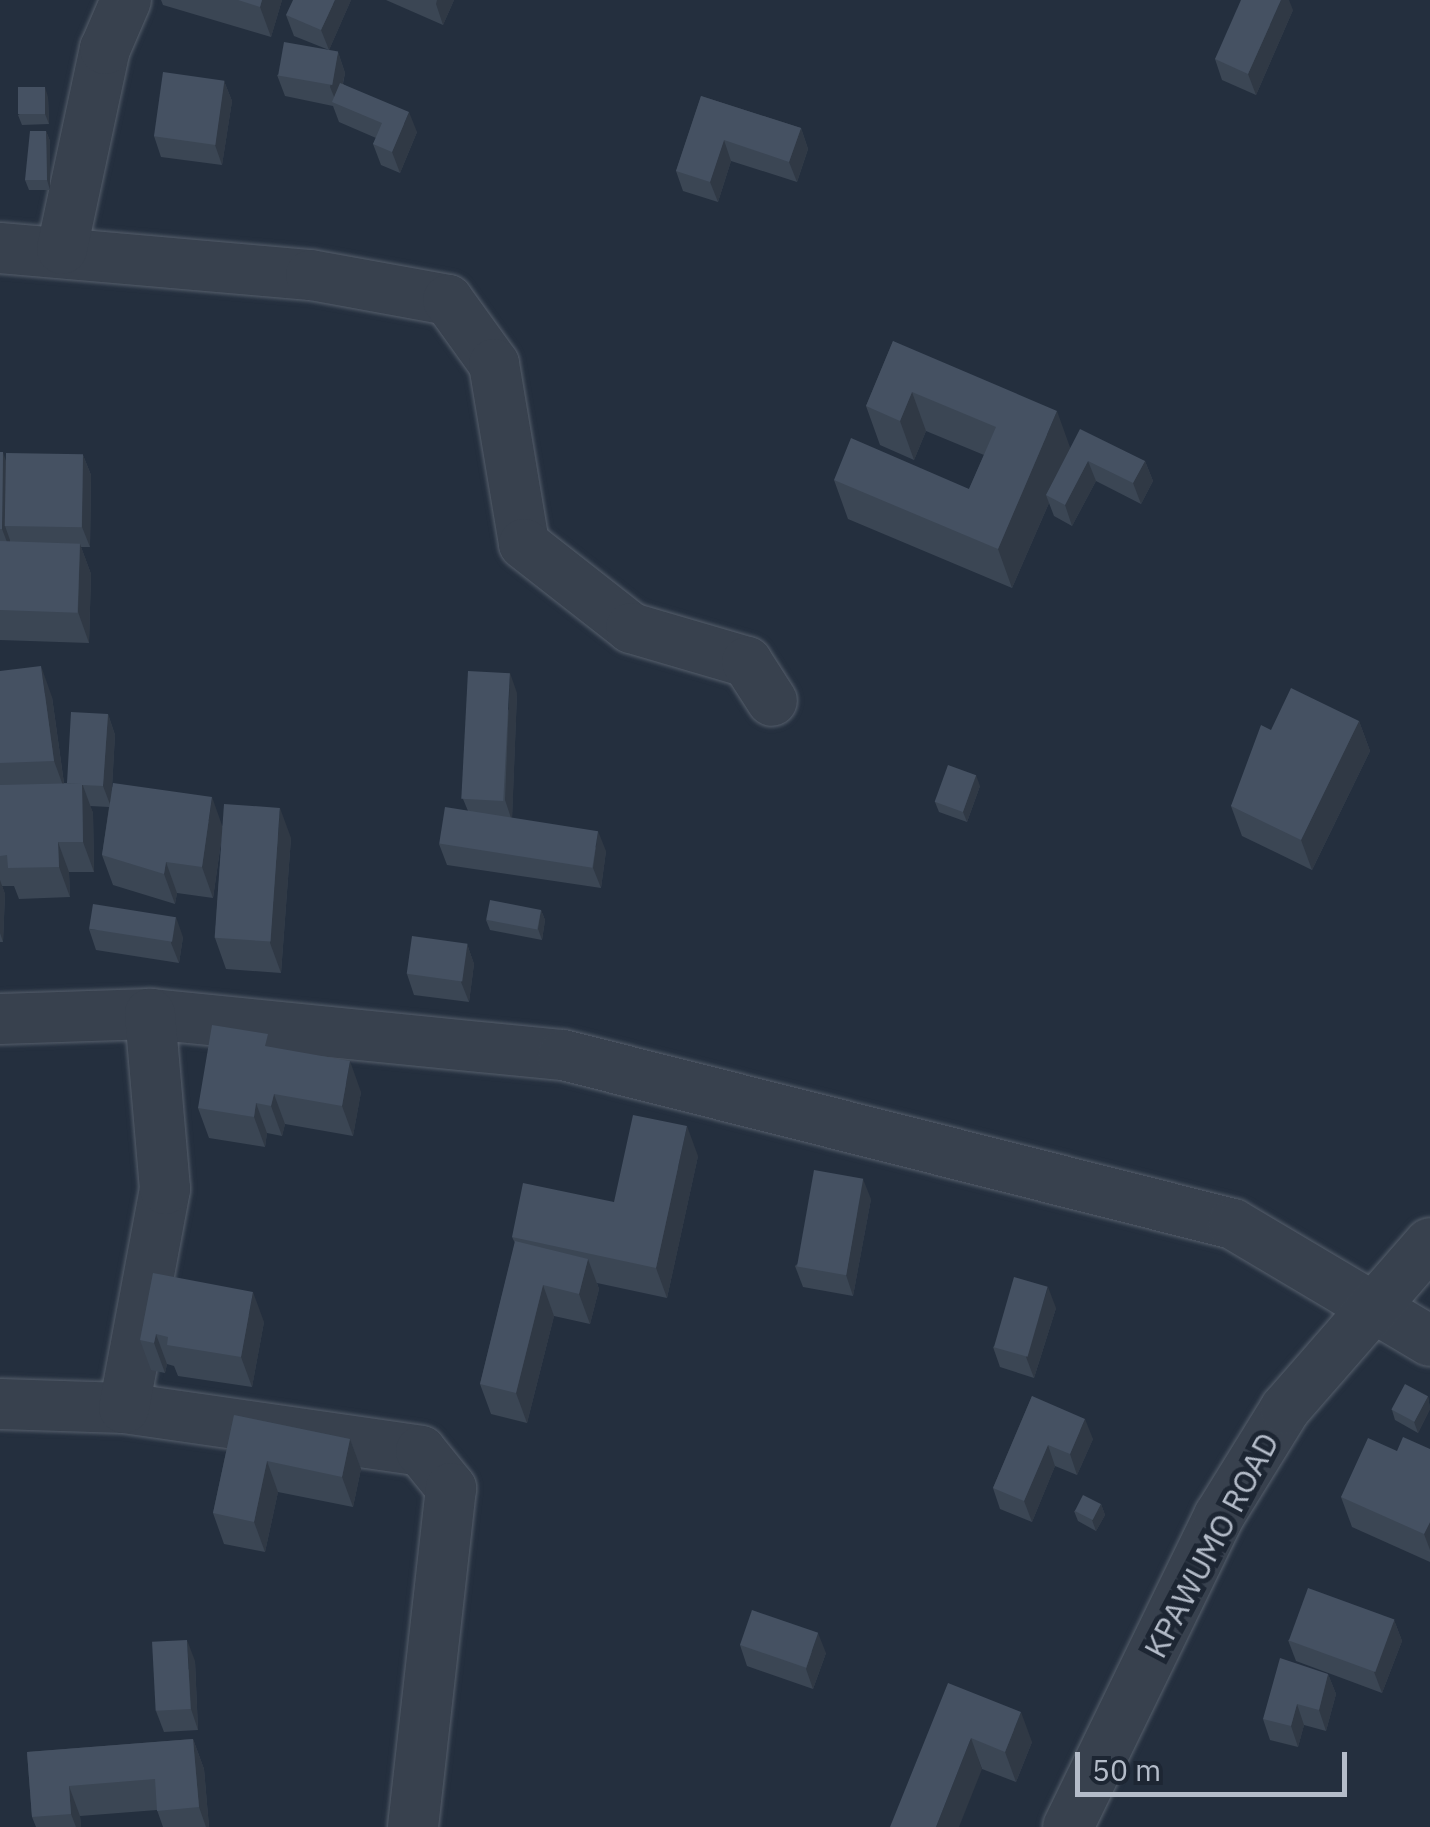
<!DOCTYPE html>
<html>
<head>
<meta charset="utf-8">
<style>
	body { margin:0 }
	#map { position:relative; width:1430px; height:1827px; overflow:hidden; background:#242f3e; font-family:"IBM Plex Sans",sans-serif }
	div>[style] { position:absolute }
	.roads { filter:drop-shadow(0 0 2px #565f6c) drop-shadow(0 0 2px #565f6c) }
	.minor>* { height:50px; margin:-25px; padding:0 25px; transform-origin:25px; border-radius:25px; background:#38414e }
	.wall>* { inset:0; background:#3b4654 }
	.shaded-wall>* { inset:0; background:#303945 }
	.building>* { inset:0; background:#455162; transform-origin:0 0 }
	span { translate:-50% -50%; white-space:nowrap; text-align:center; line-height:1.15; -webkit-text-stroke:10px #1d2633; paint-order:stroke }
	.street-label { font-size:32px; color:#b4bcc9 }
	.scale { position:absolute; left:1075px; top:1752px; width:272px; height:45px; box-sizing:border-box; border:5px solid #b4bcc9; border-top:0; padding-left:12px; font-size:30px; line-height:35px; white-space:nowrap; color:#b4bcc9; -webkit-text-stroke:8px #1d2633; paint-order:stroke }
</style>
</head>
<body>
<div id="map">
	<div class="roads">
		<div class="minor">
			<i style="left:0;top:248px;width:312px;rotate:5deg"></i>
			<i style="left:311px;top:275px;width:139px;rotate:10.3deg"></i>
			<i style="left:448px;top:300px;width:79px;rotate:54.3deg"></i>
			<i style="left:494px;top:364px;width:182px;rotate:80.5deg"></i>
			<i style="left:524px;top:544px;width:136px;rotate:38.1deg"></i>
			<i style="left:631px;top:628px;width:121px;rotate:16.3deg"></i>
			<i style="left:747px;top:662px;width:46px;rotate:57.3deg"></i>
			<i style="left:62px;top:249px;width:205px;rotate:-77.9deg"></i>
			<i style="left:105px;top:49px;width:53px;rotate:-66.8deg"></i>
			<i style="left:0;top:1019px;width:150px;rotate:-1.9deg"></i>
			<i style="left:150px;top:1014px;width:415px;rotate:5.7deg"></i>
			<i style="left:563px;top:1055px;width:691px;rotate:14.16deg"></i>
			<i style="left:1233px;top:1224px;width:229px;rotate:30.7deg"></i>
			<i style="left:0;top:1404px;width:124px;rotate:1.8deg"></i>
			<i style="left:124px;top:1408px;width:300px;rotate:8.2deg"></i>
			<i style="left:421px;top:1451px;width:48px;rotate:51deg"></i>
			<i style="left:451px;top:1488px;width:341px;rotate:96.4deg"></i>
			<i style="left:124px;top:1408px;width:223px;rotate:-79.4deg"></i>
			<i style="left:165px;top:1189px;width:176px;rotate:-94.9deg"></i>
			<i style="left:1068px;top:1827px;width:346px;rotate:-64.1deg"></i>
			<i style="left:1219px;top:1516px;width:126px;rotate:-58.3deg"></i>
			<i style="left:1285px;top:1409px;width:220px;rotate:-48.9deg"></i>
		</div>
	</div>
	<div class="wall">
		<i style="clip-path:polygon(161px 0,282px 0,271px 37px,163px 5px)"></i>
		<i style="clip-path:polygon(351px 0,329px 50px,294px 36px,286px 15px)"></i>
		<i style="clip-path:polygon(386px 0,454px 0,443px 25px)"></i>
		<i style="clip-path:polygon(1293px 10px,1256px 95px,1222px 80px,1215px 59px)"></i>
		<i style="clip-path:polygon(338px 52px,345px 73px,343px 84px,417px 132px,400px 173px,381px 165px,373px 144px,376px 138px,339px 122px,333px 106px,285px 96px,277px 75px)"></i>
		<i style="clip-path:polygon(224px 81px,232px 101px,222px 165px,161px 157px,154px 136px)"></i>
		<i style="clip-path:polygon(701px 96px,801px 128px,808px 149px,797px 182px,731px 161px,718px 202px,683px 191px,676px 171px)"></i>
		<i style="clip-path:polygon(48px 97px,49px 124px,22px 125px,18px 115px)"></i>
		<i style="clip-path:polygon(46px 131px,50px 141px,50px 190px,29px 190px,25px 180px)"></i>
		<i style="clip-path:polygon(893px 341px,1070px 448px,1145px 461px,1153px 481px,1141px 504px,1096px 481px,1072px 526px,1054px 516px,1049px 503px,1012px 588px,848px 519px,834px 480px,969px 489px,984px 455px,926px 431px,914px 460px,880px 445px,866px 406px)"></i>
		<i style="clip-path:polygon(0 452px,6px 461px,83px 455px,91px 475px,90px 547px,81px 547px,91px 574px,89px 643px,0 640px)"></i>
		<i style="clip-path:polygon(0 671px,52px 697px,64px 783px,67px 783px,108px 714px,115px 735px,112px 787px,223px 826px,291px 838px,281px 973px,226px 969px,215px 938px,222px 836px,213px 898px,177px 893px,175px 904px,113px 885px,102px 855px,109px 807px,90px 806px,93px 813px,94px 872px,69px 872px,70px 897px,19px 899px,14px 886px,2px 886px,5px 894px,3px 942px,0 942px)"></i>
		<i style="clip-path:polygon(517px 693px,512px 818px,606px 851px,601px 888px,447px 865px,439px 844px,468px 811px,463px 799px)"></i>
		<i style="clip-path:polygon(1359px 721px,1370px 751px,1312px 870px,1242px 836px,1231px 806px,1271px 730px)"></i>
		<i style="clip-path:polygon(980px 786px,967px 822px,939px 812px,935px 802px)"></i>
		<i style="clip-path:polygon(541px 910px,545px 920px,542px 940px,490px 930px,486px 920px)"></i>
		<i style="clip-path:polygon(89px 929px,183px 937px,179px 963px,96px 950px)"></i>
		<i style="clip-path:polygon(467px 944px,474px 964px,469px 1002px,414px 995px,407px 974px)"></i>
		<i style="clip-path:polygon(272px 1047px,361px 1092px,353px 1136px,285px 1124px,282px 1136px,267px 1133px,265px 1147px,209px 1138px,198px 1108px)"></i>
		<i style="clip-path:polygon(698px 1156px,667px 1298px,597px 1283px,599px 1289px,590px 1324px,554px 1316px,527px 1423px,491px 1414px,480px 1384px,515px 1243px,512px 1237px,614px 1202px)"></i>
		<i style="clip-path:polygon(871px 1199px,853px 1296px,803px 1287px,795px 1266px)"></i>
		<i style="clip-path:polygon(153px 1273px,264px 1322px,252px 1387px,178px 1376px,174px 1366px,167px 1364px,165px 1373px,151px 1370px,140px 1340px)"></i>
		<i style="clip-path:polygon(1056px 1308px,1034px 1378px,1000px 1367px,993px 1347px)"></i>
		<i style="clip-path:polygon(1032px 1396px,1093px 1439px,1077px 1475px,1055px 1466px,1032px 1522px,1000px 1509px,993px 1488px)"></i>
		<i style="clip-path:polygon(1428px 1396px,1430px 1409px,1418px 1433px,1395px 1420px,1392px 1410px)"></i>
		<i style="clip-path:polygon(234px 1415px,350px 1439px,361px 1469px,353px 1507px,278px 1492px,265px 1552px,224px 1544px,213px 1513px)"></i>
		<i style="clip-path:polygon(1430px 1449px,1430px 1562px,1352px 1527px,1341px 1497px,1397px 1451px)"></i>
		<i style="clip-path:polygon(1101px 1504px,1105px 1515px,1096px 1531px,1078px 1521px,1074px 1511px)"></i>
		<i style="clip-path:polygon(1394px 1620px,1402px 1641px,1382px 1693px,1296px 1661px,1288px 1640px)"></i>
		<i style="clip-path:polygon(740px 1645px,826px 1653px,813px 1689px,747px 1666px)"></i>
		<i style="clip-path:polygon(195px 1661px,198px 1730px,164px 1732px,156px 1711px)"></i>
		<i style="clip-path:polygon(1328px 1674px,1336px 1694px,1326px 1731px,1304px 1725px,1298px 1747px,1270px 1740px,1263px 1719px)"></i>
		<i style="clip-path:polygon(948px 1683px,1032px 1742px,1016px 1782px,982px 1769px)"></i>
		<i style="clip-path:polygon(193px 1739px,204px 1769px,209px 1827px,163px 1827px,157px 1810px,80px 1816px,81px 1827px,36px 1827px,32px 1817px,27px 1752px)"></i>
	</div>
	<div class="shaded-wall">
		<i style="clip-path:polygon(262px 0,282px 0,271px 37px,260px 7px)"></i>
		<i style="clip-path:polygon(335px 0,351px 0,329px 50px,321px 30px)"></i>
		<i style="clip-path:polygon(437px 0,454px 0,443px 25px,436px 4px)"></i>
		<i style="clip-path:polygon(1281px 0,1289px 0,1293px 10px,1256px 95px,1248px 74px)"></i>
		<i style="clip-path:polygon(338px 52px,345px 73px,338px 104px,337px 104px,330px 87px)"></i>
		<i style="clip-path:polygon(224px 81px,232px 101px,222px 165px,215px 145px)"></i>
		<i style="clip-path:polygon(45px 87px,48px 97px,49px 124px,45px 114px)"></i>
		<i style="clip-path:polygon(409px 112px,417px 132px,400px 173px,392px 152px)"></i>
		<i style="clip-path:polygon(801px 128px,808px 149px,797px 182px,789px 162px)"></i>
		<i style="clip-path:polygon(46px 131px,50px 141px,50px 190px,47px 180px)"></i>
		<i style="clip-path:polygon(724px 140px,731px 161px,718px 202px,710px 182px)"></i>
		<i style="clip-path:polygon(912px 392px,926px 431px,914px 460px,900px 421px)"></i>
		<i style="clip-path:polygon(1057px 411px,1071px 450px,1046px 495px,1049px 503px,1012px 588px,998px 549px)"></i>
		<i style="clip-path:polygon(3px 452px,10px 473px,5px 526px,10px 540px,10px 550px,2px 529px)"></i>
		<i style="clip-path:polygon(83px 455px,91px 475px,90px 547px,82px 527px)"></i>
		<i style="clip-path:polygon(1088px 461px,1096px 481px,1072px 526px,1065px 505px)"></i>
		<i style="clip-path:polygon(1145px 461px,1153px 481px,1141px 504px,1133px 483px)"></i>
		<i style="clip-path:polygon(80px 544px,91px 574px,89px 643px,78px 612px)"></i>
		<i style="clip-path:polygon(41px 666px,52px 697px,65px 791px,54px 761px)"></i>
		<i style="clip-path:polygon(510px 673px,517px 693px,512px 821px,505px 800px)"></i>
		<i style="clip-path:polygon(108px 714px,115px 735px,111px 807px,103px 786px)"></i>
		<i style="clip-path:polygon(1359px 721px,1370px 751px,1312px 870px,1301px 840px)"></i>
		<i style="clip-path:polygon(976px 775px,980px 786px,967px 822px,963px 812px)"></i>
		<i style="clip-path:polygon(82px 783px,93px 813px,94px 872px,83px 842px)"></i>
		<i style="clip-path:polygon(212px 797px,223px 828px,213px 898px,202px 867px)"></i>
		<i style="clip-path:polygon(280px 808px,291px 838px,281px 973px,270px 943px)"></i>
		<i style="clip-path:polygon(598px 831px,606px 851px,601px 888px,593px 868px)"></i>
		<i style="clip-path:polygon(58px 842px,69px 872px,70px 897px,59px 867px)"></i>
		<i style="clip-path:polygon(166px 862px,177px 893px,175px 904px,164px 874px)"></i>
		<i style="clip-path:polygon(0 880px,5px 894px,3px 942px,0 933px)"></i>
		<i style="clip-path:polygon(541px 910px,545px 920px,542px 940px,538px 929px)"></i>
		<i style="clip-path:polygon(176px 917px,183px 937px,179px 963px,171px 943px)"></i>
		<i style="clip-path:polygon(467px 944px,474px 964px,469px 1002px,461px 982px)"></i>
		<i style="clip-path:polygon(350px 1061px,361px 1092px,353px 1136px,342px 1106px)"></i>
		<i style="clip-path:polygon(274px 1094px,285px 1124px,282px 1136px,271px 1106px)"></i>
		<i style="clip-path:polygon(256px 1103px,267px 1133px,265px 1147px,254px 1117px)"></i>
		<i style="clip-path:polygon(687px 1126px,698px 1156px,667px 1298px,656px 1268px)"></i>
		<i style="clip-path:polygon(863px 1179px,871px 1199px,853px 1296px,846px 1275px)"></i>
		<i style="clip-path:polygon(588px 1259px,599px 1289px,590px 1324px,579px 1294px)"></i>
		<i style="clip-path:polygon(543px 1285px,554px 1316px,527px 1423px,516px 1393px)"></i>
		<i style="clip-path:polygon(1048px 1287px,1056px 1308px,1034px 1378px,1026px 1357px)"></i>
		<i style="clip-path:polygon(253px 1292px,264px 1322px,252px 1387px,241px 1357px)"></i>
		<i style="clip-path:polygon(156px 1334px,167px 1364px,165px 1373px,154px 1343px)"></i>
		<i style="clip-path:polygon(1428px 1396px,1430px 1409px,1418px 1433px,1414px 1422px)"></i>
		<i style="clip-path:polygon(1085px 1419px,1093px 1439px,1077px 1475px,1070px 1454px)"></i>
		<i style="clip-path:polygon(350px 1439px,361px 1469px,353px 1507px,342px 1477px)"></i>
		<i style="clip-path:polygon(1048px 1445px,1055px 1466px,1032px 1522px,1024px 1501px)"></i>
		<i style="clip-path:polygon(267px 1461px,278px 1492px,265px 1552px,254px 1522px)"></i>
		<i style="clip-path:polygon(1101px 1504px,1105px 1515px,1096px 1531px,1092px 1520px)"></i>
		<i style="clip-path:polygon(1430px 1522px,1430px 1550px,1424px 1534px)"></i>
		<i style="clip-path:polygon(1394px 1620px,1402px 1641px,1382px 1693px,1374px 1672px)"></i>
		<i style="clip-path:polygon(818px 1633px,826px 1653px,813px 1689px,806px 1669px)"></i>
		<i style="clip-path:polygon(187px 1640px,195px 1661px,198px 1730px,191px 1709px)"></i>
		<i style="clip-path:polygon(1328px 1674px,1336px 1694px,1326px 1731px,1319px 1710px)"></i>
		<i style="clip-path:polygon(1297px 1704px,1304px 1725px,1298px 1747px,1291px 1726px)"></i>
		<i style="clip-path:polygon(1021px 1712px,1032px 1742px,1016px 1782px,1005px 1752px)"></i>
		<i style="clip-path:polygon(971px 1738px,982px 1769px,959px 1827px,936px 1827px)"></i>
		<i style="clip-path:polygon(193px 1739px,204px 1769px,209px 1827px,206px 1827px,199px 1807px)"></i>
		<i style="clip-path:polygon(69px 1786px,80px 1816px,81px 1827px,76px 1827px,71px 1814px)"></i>
	</div>
	<div class="building">
		<i style="clip-path:polygon(238px 0,262px 0,260px 7px)"></i>
		<i style="clip-path:polygon(293px 0,335px 0,321px 30px,286px 15px)"></i>
		<i style="clip-path:polygon(1241px 0,1281px 0,1248px 74px,1215px 59px)"></i>
		<i style="left:284px;top:42px;width:55px;height:34px;rotate:10deg"></i>
		<i style="left:163px;top:72px;width:62px;height:65px;rotate:8deg"></i>
		<i style="clip-path:polygon(340px 83px,409px 112px,392px 152px,373px 144px,382px 123px,332px 102px)"></i>
		<i style="left:45px;top:87px;width:27px;height:27px;rotate:90deg"></i>
		<i style="clip-path:polygon(701px 96px,801px 128px,789px 162px,724px 140px,710px 182px,676px 171px)"></i>
		<i style="clip-path:polygon(30px 131px,46px 131px,47px 180px,25px 180px)"></i>
		<i style="clip-path:polygon(893px 341px,1057px 411px,998px 549px,834px 480px,851px 438px,969px 489px,996px 427px,912px 392px,900px 421px,866px 406px)"></i>
		<i style="clip-path:polygon(1080px 429px,1145px 461px,1133px 483px,1088px 461px,1065px 505px,1046px 495px)"></i>
		<i style="clip-path:polygon(0 452px,3px 452px,2px 529px,0 529px)"></i>
		<i style="left:6px;top:453px;width:77px;height:73px;rotate:1deg"></i>
		<i style="left:0;top:541px;width:80px;height:69px;rotate:2deg"></i>
		<i style="clip-path:polygon(41px 666px,54px 761px,0 763px,0 671px)"></i>
		<i style="left:468px;top:671px;width:42px;height:128px;rotate:3deg"></i>
		<i style="clip-path:polygon(1291px 688px,1359px 721px,1301px 840px,1231px 806px,1261px 725px,1271px 730px)"></i>
		<i style="clip-path:polygon(71px 712px,108px 714px,103px 786px,82px 785px,82px 783px,67px 783px)"></i>
		<i style="left:948px;top:765px;width:30px;height:39px;rotate:20deg"></i>
		<i style="clip-path:polygon(82px 783px,83px 842px,58px 842px,59px 867px,8px 868px,7px 855px,0 856px,0 785px)"></i>
		<i style="clip-path:polygon(113px 783px,212px 797px,202px 867px,166px 862px,164px 874px,102px 855px)"></i>
		<i style="left:224px;top:804px;width:56px;height:134px;rotate:4deg"></i>
		<i style="left:445px;top:807px;width:155px;height:37px;rotate:9deg"></i>
		<i style="left:490px;top:900px;width:52px;height:20px;rotate:11deg"></i>
		<i style="left:93px;top:904px;width:84px;height:25px;rotate:9deg"></i>
		<i style="left:412px;top:936px;width:56px;height:38px;rotate:8deg"></i>
		<i style="clip-path:polygon(212px 1025px,268px 1034px,265px 1046px,350px 1061px,342px 1106px,274px 1094px,271px 1106px,256px 1103px,254px 1117px,198px 1108px)"></i>
		<i style="clip-path:polygon(633px 1115px,687px 1126px,656px 1268px,512px 1237px,523px 1183px,614px 1202px)"></i>
		<i style="left:814px;top:1170px;width:50px;height:98px;rotate:10deg"></i>
		<i style="clip-path:polygon(515px 1241px,588px 1259px,579px 1294px,543px 1285px,516px 1393px,480px 1384px)"></i>
		<i style="clip-path:polygon(153px 1273px,253px 1292px,241px 1357px,167px 1345px,168px 1337px,156px 1334px,154px 1343px,140px 1340px)"></i>
		<i style="left:1014px;top:1277px;width:35px;height:73px;rotate:16deg"></i>
		<i style="left:1405px;top:1384px;width:26px;height:29px;rotate:28deg"></i>
		<i style="clip-path:polygon(1032px 1396px,1085px 1419px,1070px 1454px,1048px 1445px,1024px 1501px,993px 1488px)"></i>
		<i style="clip-path:polygon(234px 1415px,350px 1439px,342px 1477px,267px 1461px,254px 1522px,213px 1513px)"></i>
		<i style="clip-path:polygon(1403px 1437px,1430px 1449px,1430px 1522px,1424px 1534px,1341px 1497px,1368px 1438px,1397px 1451px)"></i>
		<i style="left:1083px;top:1495px;width:20px;height:18px;rotate:27deg"></i>
		<i style="left:1308px;top:1588px;width:92px;height:56px;rotate:20deg"></i>
		<i style="left:752px;top:1610px;width:70px;height:37px;rotate:19deg"></i>
		<i style="left:187px;top:1640px;width:69px;height:35px;rotate:87deg"></i>
		<i style="clip-path:polygon(1280px 1658px,1328px 1674px,1319px 1710px,1297px 1704px,1291px 1726px,1263px 1719px)"></i>
		<i style="clip-path:polygon(948px 1683px,1021px 1712px,1005px 1752px,971px 1738px,936px 1827px,890px 1827px)"></i>
		<i style="clip-path:polygon(193px 1739px,199px 1807px,157px 1811px,155px 1779px,69px 1786px,71px 1814px,32px 1817px,27px 1752px)"></i>
	</div>
	<div class="street-label">
		<span style="left:1211px;top:1545px;rotate:-62deg">KPAWUMO ROAD</span>
	</div>
	<div class="scale">50 m</div>
</div>
</body>
</html>
